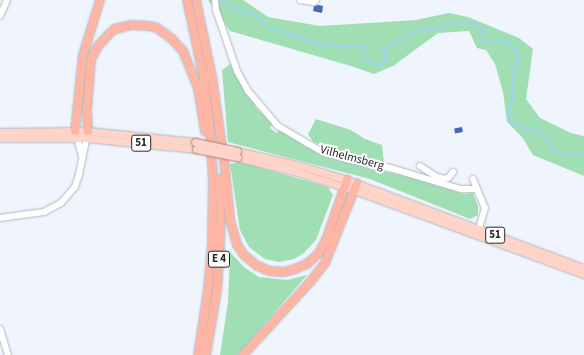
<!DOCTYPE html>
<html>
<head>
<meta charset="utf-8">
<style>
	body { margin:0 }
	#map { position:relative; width:584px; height:355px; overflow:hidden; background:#f0f4fd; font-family:"Source Sans 3",sans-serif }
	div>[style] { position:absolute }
	.green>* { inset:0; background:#a0dfb4 }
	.stream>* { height:1.5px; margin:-0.75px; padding:0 0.75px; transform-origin:0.75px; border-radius:0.75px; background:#9cd3f4 }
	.building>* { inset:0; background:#466bb4; transform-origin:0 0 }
	.roads { filter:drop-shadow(0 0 1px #b2b7bf) drop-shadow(0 0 1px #b2b7bf) }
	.minor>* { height:6px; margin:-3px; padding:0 3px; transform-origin:3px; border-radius:3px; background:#fff }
	.major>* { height:7px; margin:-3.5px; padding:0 3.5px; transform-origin:3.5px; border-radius:3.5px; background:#fed3c8 }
	.highway>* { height:8px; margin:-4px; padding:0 4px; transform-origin:4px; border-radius:4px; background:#feb5a3 }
	.bridges { filter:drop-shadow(0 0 1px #b28379) drop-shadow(0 0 1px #b28379) }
	.major-bridge>* { height:7px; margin:-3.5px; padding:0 3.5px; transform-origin:3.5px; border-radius:3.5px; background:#fed3c8 }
	span { translate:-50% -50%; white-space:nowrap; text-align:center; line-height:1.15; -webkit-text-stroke:4px #fff; paint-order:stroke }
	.shield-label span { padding:1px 3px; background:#fff; border:1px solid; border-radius:3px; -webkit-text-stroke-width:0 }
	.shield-label { font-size:11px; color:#26272b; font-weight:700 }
	.street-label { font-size:12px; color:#26272b }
</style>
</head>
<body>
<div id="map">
	<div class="green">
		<i style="clip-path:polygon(208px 0,243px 0,268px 17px,320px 26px,416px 20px,449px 13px,468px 17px,519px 38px,533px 49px,526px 99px,540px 118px,571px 133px,584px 136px,584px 176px,533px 155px,522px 137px,507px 122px,503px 92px,495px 64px,486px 50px,477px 48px,469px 31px,438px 33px,393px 66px,374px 74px,351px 66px,230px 31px)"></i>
		<i style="clip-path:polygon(230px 64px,257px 109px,273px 123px,270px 128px,276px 133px,281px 129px,306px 147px,332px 157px,371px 169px,419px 178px,463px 194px,473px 193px,478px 206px,478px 215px,470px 219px,370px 179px,228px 142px,222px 70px)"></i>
		<i style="clip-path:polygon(316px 119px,351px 130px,365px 139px,382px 145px,384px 162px,346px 154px,313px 142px,308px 134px)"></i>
		<i style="clip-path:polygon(241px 162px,328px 187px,333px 195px,316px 240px,304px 253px,294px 259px,279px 262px,265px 259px,249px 247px,240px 230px,230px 164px)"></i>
		<i style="clip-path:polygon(230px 252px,244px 267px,259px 277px,287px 280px,307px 275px,238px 355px,220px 355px,228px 302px)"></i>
	</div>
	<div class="stream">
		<i style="left:220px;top:0;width:23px;rotate:29deg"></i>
		<i style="left:240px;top:11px;width:17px;rotate:17deg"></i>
		<i style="left:256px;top:16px;width:15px;rotate:42deg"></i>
		<i style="left:267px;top:26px;width:34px;rotate:19deg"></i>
		<i style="left:299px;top:37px;width:28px;rotate:18deg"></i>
		<i style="left:326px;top:46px;width:38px"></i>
		<i style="left:364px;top:46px;width:12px;rotate:90deg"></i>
		<i style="left:364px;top:58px;width:15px;rotate:28deg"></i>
		<i style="left:377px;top:65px;width:10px;rotate:-17deg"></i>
		<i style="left:387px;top:62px;width:13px;rotate:-108deg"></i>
		<i style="left:383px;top:50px;width:46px;rotate:-28.8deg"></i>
		<i style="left:423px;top:28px;width:10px;rotate:17deg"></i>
		<i style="left:433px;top:31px;width:22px;rotate:-24deg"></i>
		<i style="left:453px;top:22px;width:17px"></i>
		<i style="left:470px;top:22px;width:15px;rotate:23deg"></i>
		<i style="left:484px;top:28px;width:14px;rotate:90deg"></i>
		<i style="left:484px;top:42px;width:24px;rotate:-2deg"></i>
		<i style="left:508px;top:41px;width:18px;rotate:52deg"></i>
		<i style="left:519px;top:55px;width:26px;rotate:103deg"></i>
		<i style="left:513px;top:80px;width:18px;rotate:90deg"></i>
		<i style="left:513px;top:98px;width:13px;rotate:108deg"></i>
		<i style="left:509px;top:110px;width:12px;rotate:76deg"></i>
		<i style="left:512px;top:122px;width:10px;rotate:29deg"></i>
		<i style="left:521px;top:127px;width:19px;rotate:12deg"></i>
		<i style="left:540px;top:131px;width:25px;rotate:56deg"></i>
		<i style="left:554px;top:152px;width:30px;rotate:6deg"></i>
	</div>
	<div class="building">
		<i style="clip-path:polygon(318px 5px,323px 6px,322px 13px,313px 11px,314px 6px)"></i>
		<i style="left:462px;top:127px;width:5px;height:8px;rotate:79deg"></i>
	</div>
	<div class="roads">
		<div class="minor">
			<i style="left:215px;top:0;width:10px;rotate:84deg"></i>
			<i style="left:216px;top:10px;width:65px;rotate:71deg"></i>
			<i style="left:237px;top:71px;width:23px;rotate:61deg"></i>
			<i style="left:248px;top:91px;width:46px;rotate:49.4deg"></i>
			<i style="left:278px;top:126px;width:48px;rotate:30.3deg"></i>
			<i style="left:319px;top:150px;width:28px;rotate:18deg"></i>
			<i style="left:346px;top:159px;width:45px;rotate:11.6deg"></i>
			<i style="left:390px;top:168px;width:74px;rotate:16.5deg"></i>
			<i style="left:461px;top:189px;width:15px"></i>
			<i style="left:300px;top:0;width:14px;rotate:8deg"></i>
			<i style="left:314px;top:2px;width:3px;rotate:-45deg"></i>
			<i style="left:0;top:16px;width:17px;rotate:-66deg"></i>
			<i style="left:76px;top:134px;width:23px;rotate:75deg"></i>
			<i style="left:420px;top:166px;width:20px;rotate:33deg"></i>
			<i style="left:437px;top:177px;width:7px;rotate:16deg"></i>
			<i style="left:444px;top:179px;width:4px;rotate:-14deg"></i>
			<i style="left:448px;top:178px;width:8px;rotate:-50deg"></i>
			<i style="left:473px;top:179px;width:31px;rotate:68deg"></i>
			<i style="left:485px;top:208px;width:25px;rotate:106deg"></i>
			<i style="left:0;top:218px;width:44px;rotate:-7.8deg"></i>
			<i style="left:44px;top:212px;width:19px;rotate:-28deg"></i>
			<i style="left:61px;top:203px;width:21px;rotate:-49deg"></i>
			<i style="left:75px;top:187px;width:13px;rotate:-72deg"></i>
			<i style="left:79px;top:175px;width:41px;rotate:-78.7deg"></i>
			<i style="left:0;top:329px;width:27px;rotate:73deg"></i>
		</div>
		<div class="major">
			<i style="left:0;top:132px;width:88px;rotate:-0.7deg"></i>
			<i style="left:88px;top:131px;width:108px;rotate:5.9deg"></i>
			<i style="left:0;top:138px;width:86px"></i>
			<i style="left:86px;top:138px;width:111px;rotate:5.7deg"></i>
			<i style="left:237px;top:151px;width:63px;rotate:12.9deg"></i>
			<i style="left:298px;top:165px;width:51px;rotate:17deg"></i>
			<i style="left:347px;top:180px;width:253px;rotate:20.4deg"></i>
			<i style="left:237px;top:157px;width:62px;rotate:14deg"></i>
			<i style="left:297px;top:172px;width:60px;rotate:17.5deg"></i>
			<i style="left:354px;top:190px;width:245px;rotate:20.1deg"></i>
		</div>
		<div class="highway">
			<i style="left:187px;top:0;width:81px;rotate:77.9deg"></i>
			<i style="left:204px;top:79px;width:50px;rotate:83.2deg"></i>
			<i style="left:210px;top:129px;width:51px;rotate:86.6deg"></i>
			<i style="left:213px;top:180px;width:65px;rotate:90.9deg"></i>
			<i style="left:212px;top:245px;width:45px;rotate:95.1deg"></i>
			<i style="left:208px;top:290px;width:66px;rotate:98.7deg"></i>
			<i style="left:196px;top:0;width:79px;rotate:78.3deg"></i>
			<i style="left:212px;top:77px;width:84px;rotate:81.8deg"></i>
			<i style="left:224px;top:160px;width:60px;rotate:84.3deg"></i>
			<i style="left:230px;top:220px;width:26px;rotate:74deg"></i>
			<i style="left:237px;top:245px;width:12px;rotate:55deg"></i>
			<i style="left:244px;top:255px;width:16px;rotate:40deg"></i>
			<i style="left:256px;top:265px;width:14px;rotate:25deg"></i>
			<i style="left:269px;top:271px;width:15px;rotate:4deg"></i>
			<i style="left:284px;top:272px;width:11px;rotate:-15deg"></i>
			<i style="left:295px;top:269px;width:13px;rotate:-23deg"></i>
			<i style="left:307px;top:264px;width:16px;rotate:-43deg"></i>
			<i style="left:319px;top:253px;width:15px;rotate:-62deg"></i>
			<i style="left:326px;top:240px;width:64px;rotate:-70.7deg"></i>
			<i style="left:75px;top:131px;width:76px;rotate:-84deg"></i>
			<i style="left:83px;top:55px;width:58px;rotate:-72.8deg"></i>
			<i style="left:88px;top:131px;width:22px;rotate:-93deg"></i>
			<i style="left:87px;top:109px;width:50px;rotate:-85.4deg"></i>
			<i style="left:91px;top:59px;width:15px;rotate:-62deg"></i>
			<i style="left:98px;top:46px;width:16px;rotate:-47deg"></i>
			<i style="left:109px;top:34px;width:8px;rotate:-40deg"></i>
			<i style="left:115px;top:29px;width:16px;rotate:-14deg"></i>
			<i style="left:131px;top:25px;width:18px;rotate:3deg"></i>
			<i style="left:149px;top:26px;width:8px;rotate:14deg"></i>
			<i style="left:157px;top:28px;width:17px;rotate:36deg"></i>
			<i style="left:171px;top:38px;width:18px;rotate:47deg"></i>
			<i style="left:183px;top:51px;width:40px;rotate:68deg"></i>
			<i style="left:198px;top:88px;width:44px;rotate:80.8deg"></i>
			<i style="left:206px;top:355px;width:66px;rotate:-80.4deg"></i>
			<i style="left:217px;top:290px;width:45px;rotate:-86.2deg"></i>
			<i style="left:220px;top:245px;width:66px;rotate:-89.1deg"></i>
			<i style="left:243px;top:355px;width:100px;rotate:-47.4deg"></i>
			<i style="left:311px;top:281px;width:23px;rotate:-52deg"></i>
			<i style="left:325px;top:263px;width:86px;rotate:-68.2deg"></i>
		</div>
	</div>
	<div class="bridges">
		<div class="major-bridge">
			<i style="left:195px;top:142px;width:43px;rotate:12.1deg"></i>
			<i style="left:196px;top:149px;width:42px;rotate:11deg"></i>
		</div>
	</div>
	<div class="shield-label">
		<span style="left:141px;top:143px">51</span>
		<span style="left:495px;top:235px">51</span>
		<span style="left:219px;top:259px">E 4</span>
	</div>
	<div class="street-label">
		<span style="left:352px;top:158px;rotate:15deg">Vilhelmsberg</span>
	</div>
</div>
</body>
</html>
